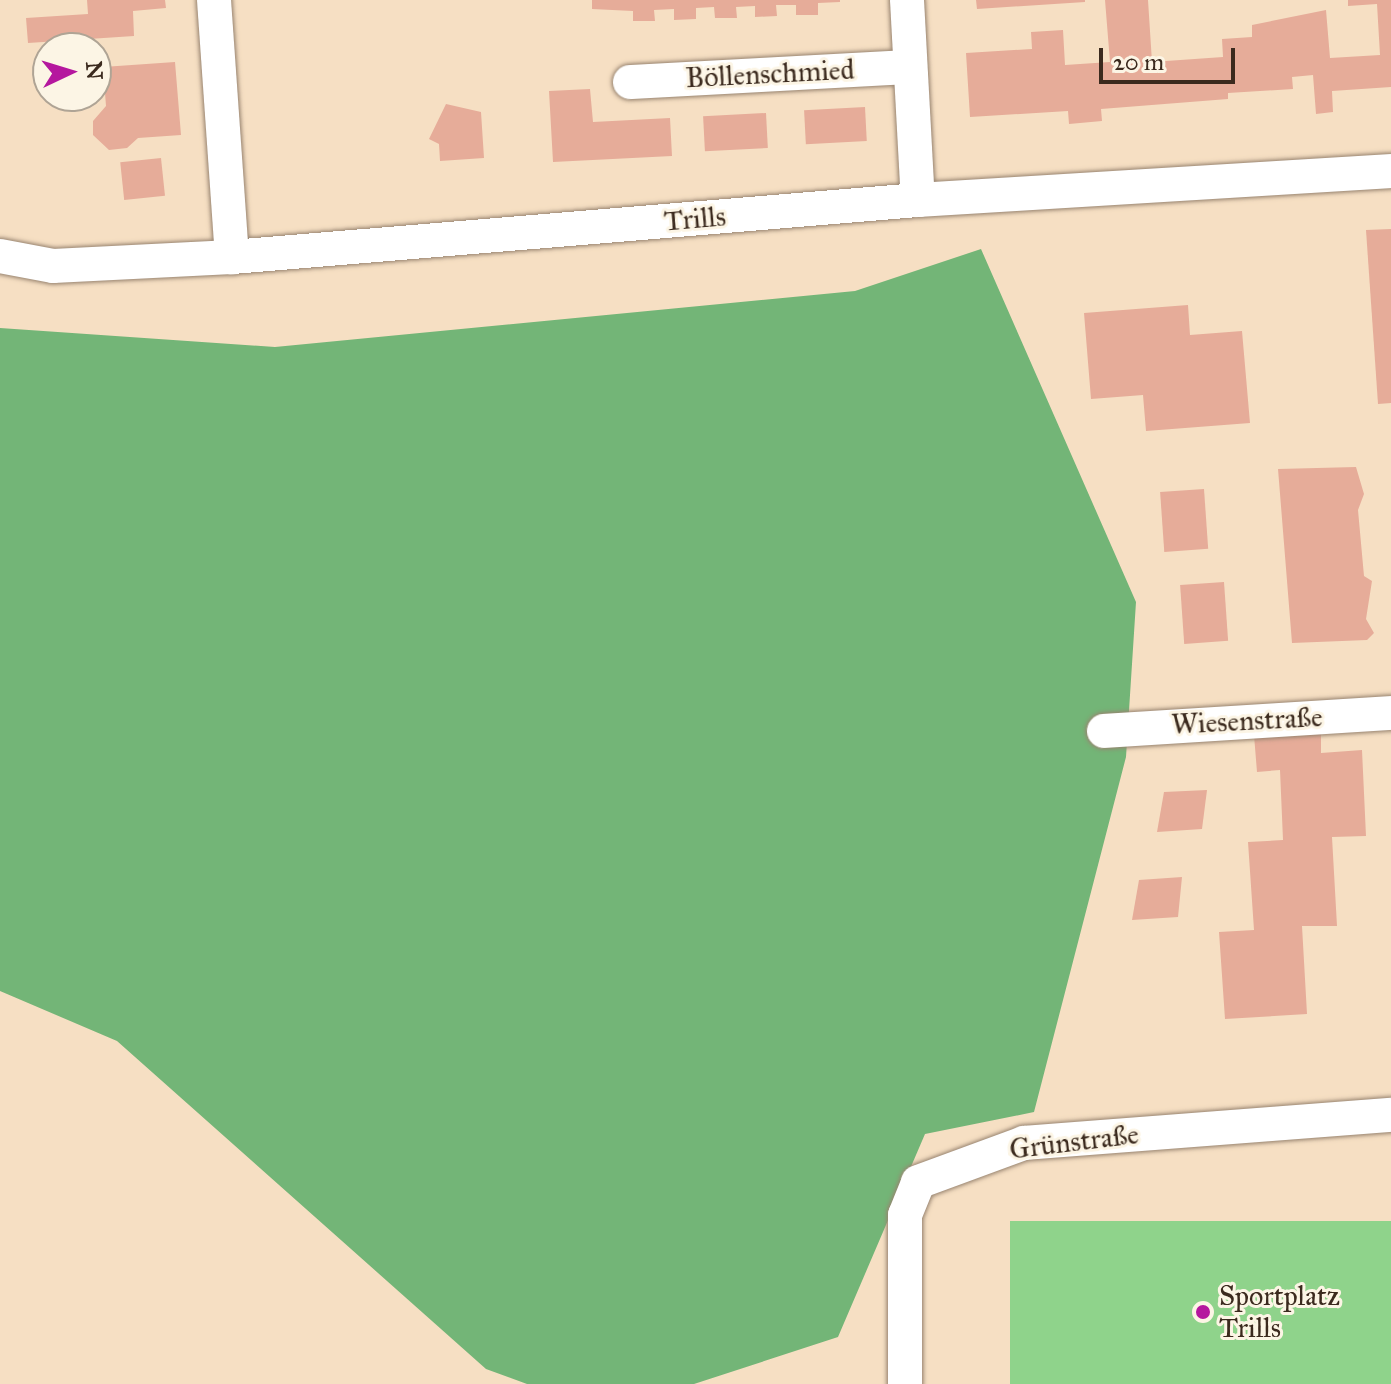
<!DOCTYPE html>
<html>
<head>
<meta charset="utf-8">
<style>
	body { margin:0 }
	#map { position:relative; width:1391px; height:1384px; overflow:hidden; background:#f6dfc3; font-family:"IM FELL Great Primer",serif }
	div>[style] { position:absolute }
	.green>* { inset:0; background:#8fd38b; transform-origin:0 0 }
	.forest>* { inset:0; background:#73b577 }
	.building>* { inset:0; background:#e6ac99; transform-origin:0 0 }
	.roads { filter:drop-shadow(0 0 2px #988470) drop-shadow(0 0 2px #988470) }
	.minor>* { height:34px; margin:-17px; padding:0 17px; transform-origin:17px; border-radius:17px; background:#fff }
	.dots>* { width:22px; height:22px; translate:-50% -50%; box-sizing:border-box; border:4px solid #fcf5e5; border-radius:50% }
	span { translate:-50% -50%; white-space:nowrap; text-align:center; line-height:1.15; -webkit-text-stroke:6px #fcf5e5; paint-order:stroke }
	.street-label { font-size:28px; color:#3b2a1e }
	.poi-label { font-size:28px; color:#3b2a1e }
	.left { translate:0 -50%; text-align:left }
	.north { position:absolute; left:32px; top:32px; width:80px; height:80px; box-sizing:border-box; background:#fcf5e5; border:2px solid #afa495; border-radius:50%; rotate:86deg; font-size:22px; font-weight:700; line-height:32px; text-align:center; color:#3b2a1e }
	.north::after { content:''; display:block; margin:auto; width:28px; height:36px; background:#b5179e; clip-path:polygon(50% 0,100% 100%,50% 72%,0 100%) }
	.scale { position:absolute; left:1099px; top:48px; width:136px; height:36px; box-sizing:border-box; border:4px solid #3b2a1e; border-top:0; padding-left:10px; font-size:24px; line-height:28px; white-space:nowrap; color:#3b2a1e; -webkit-text-stroke:6px #fcf5e5; paint-order:stroke }
</style>
</head>
<body>
<div id="map">
	<div class="green">
		<i style="left:1391px;top:1221px;width:163px;height:381px;rotate:90deg"></i>
	</div>
	<div class="forest">
		<i style="clip-path:polygon(981px 249px,1136px 602px,1126px 757px,1034px 1112px,925px 1134px,838px 1337px,694px 1384px,527px 1384px,486px 1369px,117px 1041px,0 991px,0 328px,275px 347px,855px 291px)"></i>
	</div>
	<div class="building">
		<i style="clip-path:polygon(87px 0,165px 0,166px 8px,133px 11px,134px 36px,28px 43px,26px 18px,88px 14px)"></i>
		<i style="clip-path:polygon(592px 0,840px 0,840px 2px,818px 3px,818px 15px,796px 15px,796px 5px,776px 5px,777px 16px,755px 17px,755px 6px,736px 7px,737px 18px,715px 18px,714px 7px,696px 8px,696px 19px,674px 20px,674px 9px,654px 10px,655px 21px,633px 21px,633px 11px,592px 9px)"></i>
		<i style="clip-path:polygon(976px 0,1085px 0,1085px 2px,977px 9px)"></i>
		<i style="clip-path:polygon(1105px 0,1148px 0,1152px 62px,1223px 57px,1222px 39px,1252px 37px,1252px 25px,1326px 10px,1330px 58px,1380px 55px,1377px 4px,1348px 6px,1348px 0,1391px 0,1391px 87px,1332px 91px,1333px 112px,1316px 114px,1313px 75px,1292px 77px,1293px 89px,1228px 93px,1228px 99px,1101px 109px,1102px 121px,1069px 124px,1068px 111px,970px 117px,966px 53px,1032px 49px,1031px 32px,1063px 30px,1065px 65px,1110px 62px)"></i>
		<i style="clip-path:polygon(175px 62px,181px 135px,138px 138px,127px 148px,109px 150px,93px 135px,93px 121px,106px 106px,103px 67px)"></i>
		<i style="clip-path:polygon(590px 89px,593px 122px,670px 118px,672px 156px,553px 162px,549px 91px)"></i>
		<i style="clip-path:polygon(446px 104px,481px 112px,484px 158px,440px 161px,439px 144px,429px 139px)"></i>
		<i style="left:865px;top:107px;width:34px;height:61px;rotate:87deg"></i>
		<i style="left:766px;top:113px;width:35px;height:63px;rotate:87deg"></i>
		<i style="left:161px;top:158px;width:38px;height:41px;rotate:84deg"></i>
		<i style="clip-path:polygon(1391px 229px,1391px 403px,1378px 404px,1366px 230px)"></i>
		<i style="clip-path:polygon(1188px 305px,1190px 335px,1242px 331px,1250px 423px,1146px 431px,1143px 395px,1091px 399px,1084px 313px)"></i>
		<i style="clip-path:polygon(1356px 467px,1364px 494px,1358px 510px,1364px 576px,1372px 581px,1366px 619px,1374px 633px,1367px 640px,1292px 643px,1278px 469px)"></i>
		<i style="left:1204px;top:489px;width:60px;height:44px;rotate:86deg"></i>
		<i style="left:1224px;top:582px;width:59px;height:44px;rotate:86deg"></i>
		<i style="clip-path:polygon(1321px 731px,1321px 753px,1362px 750px,1366px 836px,1332px 837px,1337px 926px,1302px 926px,1307px 1014px,1225px 1019px,1219px 932px,1254px 930px,1248px 842px,1283px 840px,1280px 770px,1257px 772px,1254px 735px)"></i>
		<i style="clip-path:polygon(1207px 790px,1202px 829px,1157px 832px,1164px 792px)"></i>
		<i style="clip-path:polygon(1182px 877px,1178px 917px,1132px 920px,1139px 880px)"></i>
	</div>
	<div class="roads">
		<div class="minor">
			<i style="left:214px;top:0;width:258px;rotate:86deg"></i>
			<i style="left:907px;top:0;width:200px;rotate:86.9deg"></i>
			<i style="left:630px;top:82px;width:280px;rotate:-3.1deg"></i>
			<i style="left:0;top:256px;width:54px;rotate:10.7deg"></i>
			<i style="left:53px;top:266px;width:179px;rotate:-2.9deg"></i>
			<i style="left:232px;top:257px;width:688px;rotate:-4.75deg"></i>
			<i style="left:918px;top:200px;width:474px;rotate:-3.5deg"></i>
			<i style="left:1104px;top:731px;width:288px;rotate:-3.6deg"></i>
			<i style="left:905px;top:1384px;width:169px;rotate:-90deg"></i>
			<i style="left:905px;top:1215px;width:35px;rotate:-68deg"></i>
			<i style="left:918px;top:1182px;width:113px;rotate:-20.2deg"></i>
			<i style="left:1024px;top:1143px;width:368px;rotate:-4.4deg"></i>
		</div>
	</div>
	<div class="dots">
		<i style="left:1203px;top:1312px;background:#b5179e"></i>
	</div>
	<div class="street-label">
		<span style="left:770px;top:74px;rotate:-3deg">Böllenschmied</span>
		<span style="left:695px;top:219px;rotate:-5deg">Trills</span>
		<span style="left:1247px;top:721px;rotate:-3deg">Wiesenstraße</span>
		<span style="left:1074px;top:1142px;rotate:-7deg">Grünstraße</span>
	</div>
	<div class="poi-label">
		<span class="left" style="left:1219px;top:1312px">Sportplatz<br>Trills</span>
	</div>
	<div class="north">N</div>
	<div class="scale">20 m</div>
</div>
</body>
</html>
